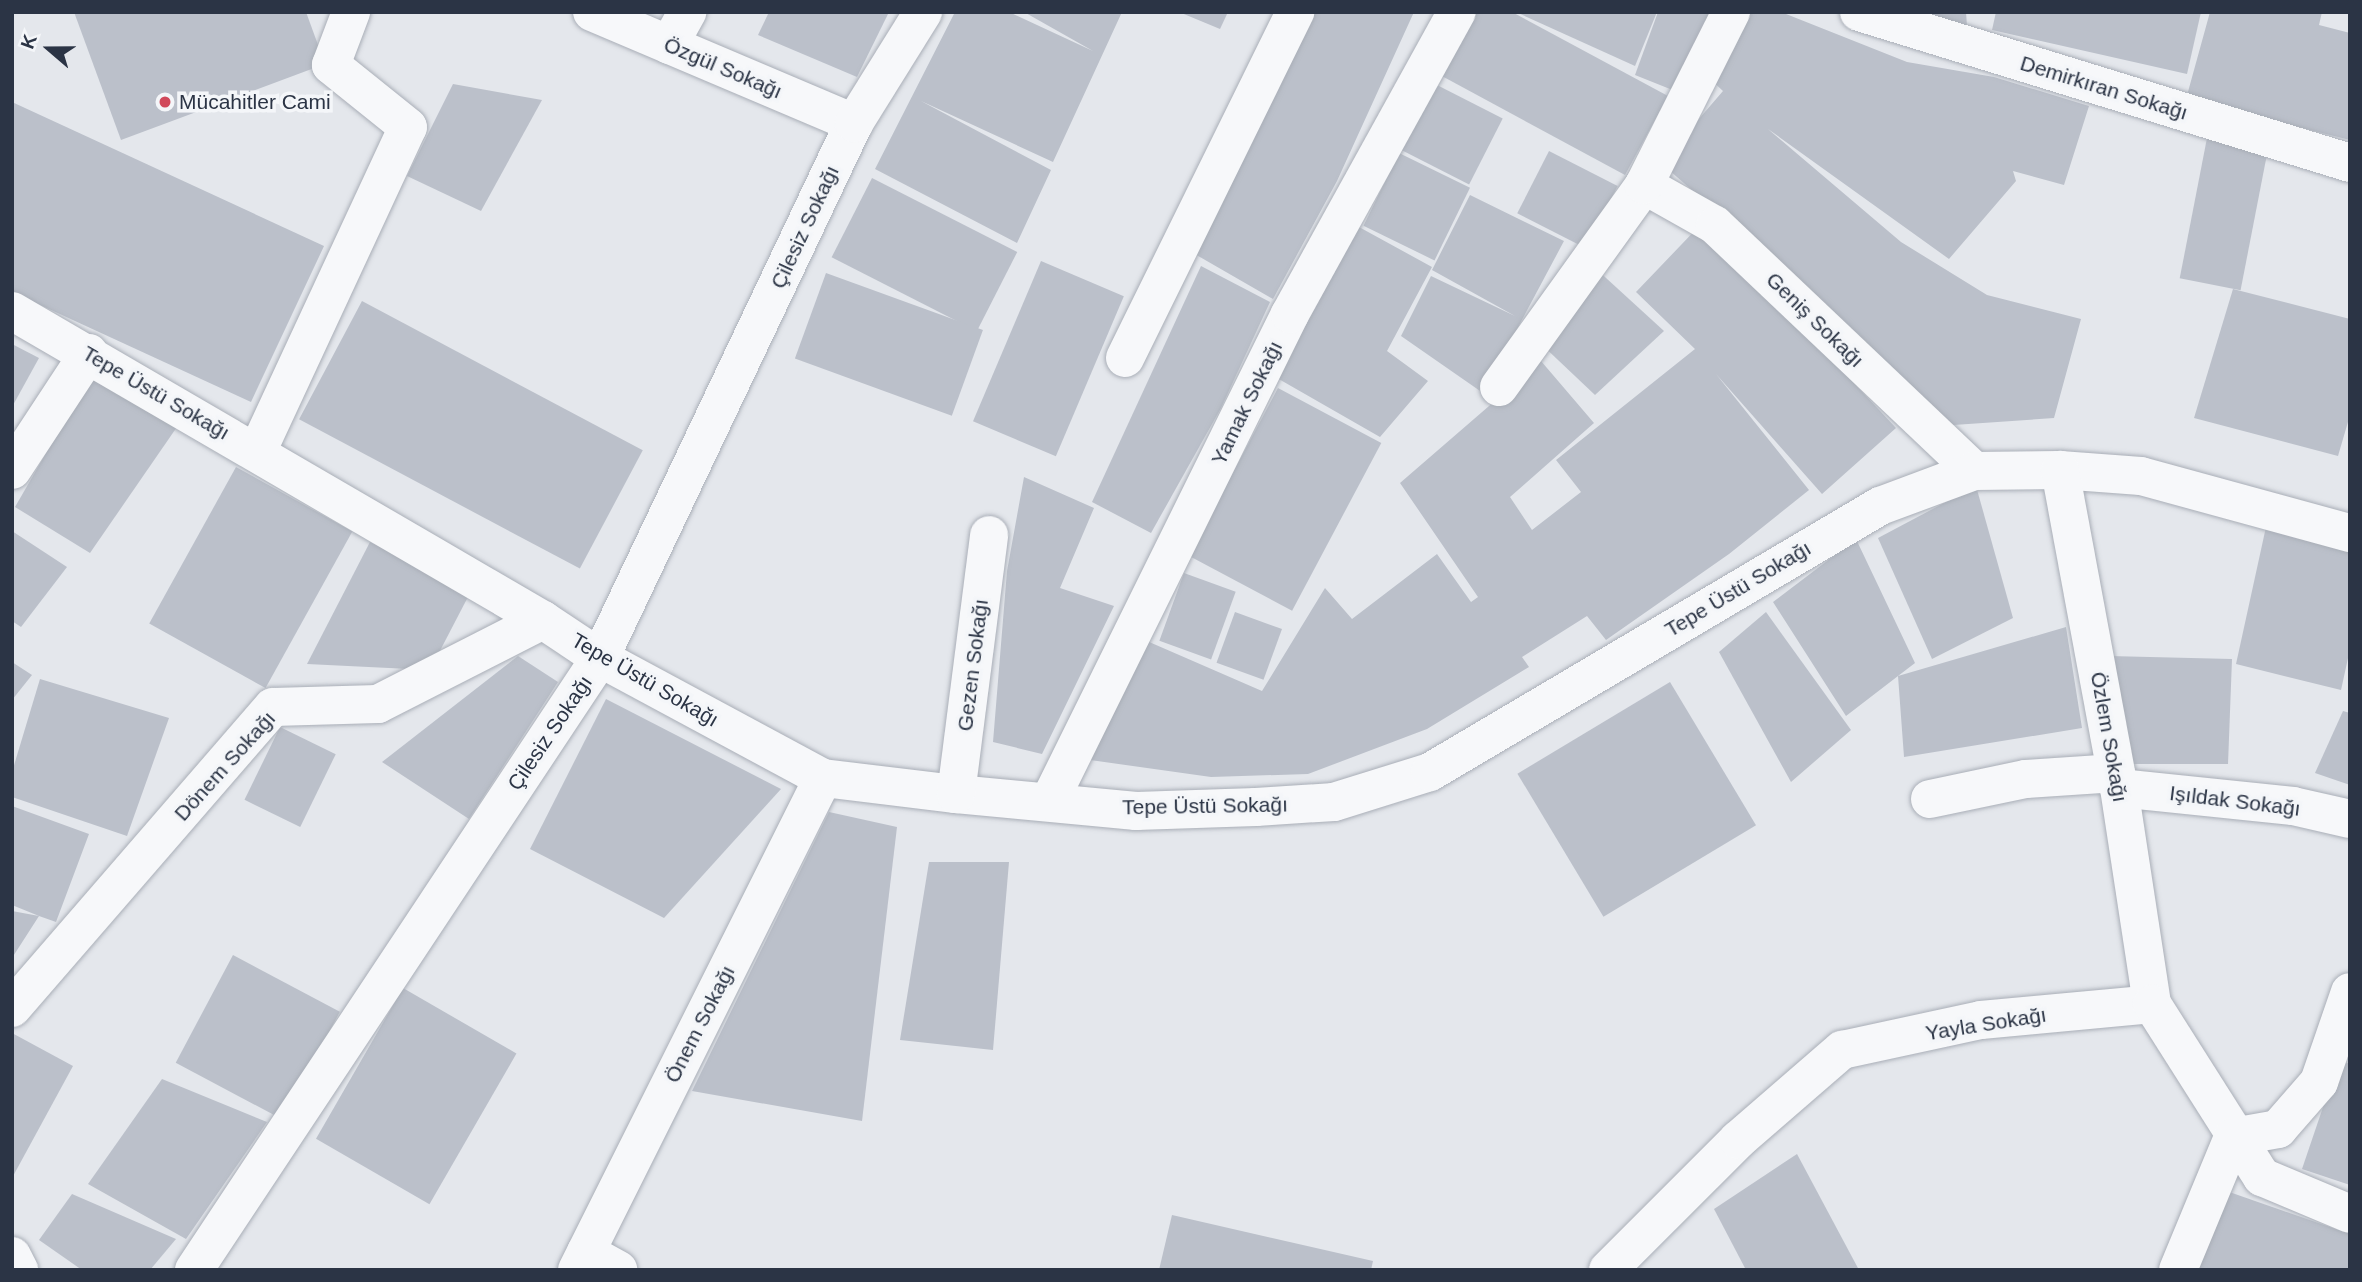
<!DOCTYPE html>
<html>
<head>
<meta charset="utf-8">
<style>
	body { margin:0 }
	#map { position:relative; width:2362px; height:1282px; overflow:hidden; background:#e4e7ec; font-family:Helvetica,sans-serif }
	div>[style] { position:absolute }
	.building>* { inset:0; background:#bbc0ca; transform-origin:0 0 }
	.roads { filter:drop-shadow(0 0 2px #a9aeb7) drop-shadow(0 0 2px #a9aeb7) }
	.minor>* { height:38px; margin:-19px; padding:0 19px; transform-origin:19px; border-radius:19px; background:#f7f8fa }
	.dots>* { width:19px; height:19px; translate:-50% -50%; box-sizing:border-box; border:4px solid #f4f6f9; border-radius:50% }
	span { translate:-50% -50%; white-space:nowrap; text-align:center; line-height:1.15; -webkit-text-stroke:7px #f4f6f9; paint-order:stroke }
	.street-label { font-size:21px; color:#2b3445 }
	.poi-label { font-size:21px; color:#2b3445 }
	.left { translate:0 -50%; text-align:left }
	.frame { position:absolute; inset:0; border:14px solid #2b3445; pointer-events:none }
	.north { position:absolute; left:14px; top:14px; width:70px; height:70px; -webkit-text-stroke:5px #f4f6f9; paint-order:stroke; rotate:290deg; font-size:19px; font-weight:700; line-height:28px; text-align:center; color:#2b3445 }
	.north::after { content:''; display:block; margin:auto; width:24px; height:32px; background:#2b3445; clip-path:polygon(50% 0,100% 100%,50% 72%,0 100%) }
</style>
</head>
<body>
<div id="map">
	<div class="building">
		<i style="clip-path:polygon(74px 12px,306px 12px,325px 64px,121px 140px)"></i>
		<i style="clip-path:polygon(769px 12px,889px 12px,857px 77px,758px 35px)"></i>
		<i style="clip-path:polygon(955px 12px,1009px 12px,1093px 51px,1024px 12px,1122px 12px,1053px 162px,921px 101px,1051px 170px,1017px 243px,875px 169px)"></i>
		<i style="clip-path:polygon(1179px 12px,1228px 12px,1220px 29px)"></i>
		<i style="clip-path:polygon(1306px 12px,1414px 12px,1337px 181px,1273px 299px,1193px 253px,1280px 86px)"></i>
		<i style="clip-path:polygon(1474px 12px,1512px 12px,1668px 96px,1625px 175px,1440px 75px)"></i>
		<i style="clip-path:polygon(1516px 12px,1657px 12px,1635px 66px)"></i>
		<i style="clip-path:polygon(1658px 12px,1720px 12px,1685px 95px,1635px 75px)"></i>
		<i style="clip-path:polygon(1746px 12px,1781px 12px,1907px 62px,1994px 77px,2089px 106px,2064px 185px,2013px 171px,2016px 181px,1949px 259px,1768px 129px,1901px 242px,1987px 295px,2081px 319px,2054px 418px,1939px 426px,1734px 227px,1661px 163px,1723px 91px,1708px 77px)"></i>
		<i style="clip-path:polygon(1927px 12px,1966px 12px,1967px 26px,1927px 13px)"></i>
		<i style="clip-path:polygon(1996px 12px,2201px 12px,2187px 74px,1992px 30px)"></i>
		<i style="clip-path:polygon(2210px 12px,2322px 12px,2319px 25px,2350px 33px,2350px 140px,2186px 99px)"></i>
		<i style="clip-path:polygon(453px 84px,542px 100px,481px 211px,407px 176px)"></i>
		<i style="left:1435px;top:84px;width:76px;height:74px;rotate:27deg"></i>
		<i style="clip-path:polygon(12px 102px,324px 246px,251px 402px,12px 292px)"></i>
		<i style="left:2207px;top:138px;width:62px;height:143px;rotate:11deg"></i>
		<i style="left:1549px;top:151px;width:77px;height:70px;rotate:27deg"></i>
		<i style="left:1399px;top:153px;width:79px;height:81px;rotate:26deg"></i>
		<i style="left:872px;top:178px;width:163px;height:89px;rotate:27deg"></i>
		<i style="clip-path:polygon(1470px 195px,1564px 241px,1483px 393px,1401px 336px,1431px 276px,1515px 316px,1432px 270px)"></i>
		<i style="clip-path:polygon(1703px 222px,1896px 428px,1822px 494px,1716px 374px,1809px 490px,1729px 554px,1606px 640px,1587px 616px,1522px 657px,1529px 667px,1427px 729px,1308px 774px,1211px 777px,1083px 759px,1140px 638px,1262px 691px,1325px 588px,1352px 619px,1437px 554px,1471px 602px,1478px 597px,1400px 483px,1541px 361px,1594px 423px,1510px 497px,1532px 530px,1581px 492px,1556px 460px,1695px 349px,1636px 292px)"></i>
		<i style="clip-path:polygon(1359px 227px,1432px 267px,1387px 351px,1428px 381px,1380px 437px,1277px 378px)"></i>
		<i style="left:1041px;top:261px;width:90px;height:174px;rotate:23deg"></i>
		<i style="clip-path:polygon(1201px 266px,1270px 302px,1221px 408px,1151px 533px,1092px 502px)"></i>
		<i style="clip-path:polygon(1594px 267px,1664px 331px,1595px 395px,1539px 342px)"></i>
		<i style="left:826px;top:273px;width:167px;height:91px;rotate:20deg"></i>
		<i style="clip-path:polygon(2233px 289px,2350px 319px,2350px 415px,2338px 456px,2194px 418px)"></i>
		<i style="left:362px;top:301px;width:318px;height:134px;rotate:28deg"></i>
		<i style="clip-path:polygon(12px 344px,39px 358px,12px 407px)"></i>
		<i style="clip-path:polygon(94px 370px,188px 411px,90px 553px,15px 507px)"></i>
		<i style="left:1278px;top:388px;width:117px;height:190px;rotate:28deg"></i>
		<i style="left:236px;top:467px;width:133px;height:179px;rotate:29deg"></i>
		<i style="clip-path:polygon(1024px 477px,1094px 508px,1060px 588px,1114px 606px,1042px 754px,993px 742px,1007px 571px)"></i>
		<i style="clip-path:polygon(1976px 486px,2013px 618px,1932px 659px,1878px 538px)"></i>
		<i style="clip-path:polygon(2266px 527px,2350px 551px,2350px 649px,2341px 690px,2236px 664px)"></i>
		<i style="clip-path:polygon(12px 531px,67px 567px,21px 627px,12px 621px)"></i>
		<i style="clip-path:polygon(1856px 539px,1915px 663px,1898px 676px,2066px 627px,2082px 728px,1904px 757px,1898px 676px,1846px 716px,1773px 602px)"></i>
		<i style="clip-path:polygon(370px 542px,470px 593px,430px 670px,307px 664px)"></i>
		<i style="left:1184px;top:573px;width:55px;height:72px;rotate:20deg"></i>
		<i style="left:1235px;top:612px;width:50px;height:54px;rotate:20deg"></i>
		<i style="clip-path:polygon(1766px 612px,1851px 730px,1791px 782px,1719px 652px)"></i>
		<i style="clip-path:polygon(518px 656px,558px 682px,469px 819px,382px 762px)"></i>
		<i style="clip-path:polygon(2109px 656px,2232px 659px,2228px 764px,2123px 764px)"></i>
		<i style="clip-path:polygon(12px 662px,32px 675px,12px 700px)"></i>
		<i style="clip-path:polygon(40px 679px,169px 718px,127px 836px,12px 797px,12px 772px)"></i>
		<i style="left:1670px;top:682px;width:167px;height:178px;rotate:59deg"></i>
		<i style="clip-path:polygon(606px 699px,781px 789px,664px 918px,530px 849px)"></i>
		<i style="clip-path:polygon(2343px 711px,2350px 713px,2350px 785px,2315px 773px)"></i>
		<i style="left:280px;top:727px;width:62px;height:81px;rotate:26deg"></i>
		<i style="clip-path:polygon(12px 806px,89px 834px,56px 922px,39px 916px,12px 958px,12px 911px,39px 916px,12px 905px)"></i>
		<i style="clip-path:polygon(829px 812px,897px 827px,862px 1121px,692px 1091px)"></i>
		<i style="clip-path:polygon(929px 862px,1009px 862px,993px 1050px,900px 1040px)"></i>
		<i style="left:233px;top:955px;width:121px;height:122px;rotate:28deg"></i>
		<i style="left:403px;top:988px;width:131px;height:174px;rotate:30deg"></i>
		<i style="clip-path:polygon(12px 1033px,73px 1066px,12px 1178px)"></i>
		<i style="clip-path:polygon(2339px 1060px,2350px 1064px,2350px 1185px,2302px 1169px)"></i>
		<i style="clip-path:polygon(162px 1079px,267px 1122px,186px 1239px,88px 1184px)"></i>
		<i style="clip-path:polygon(1797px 1154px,1859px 1270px,1746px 1270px,1714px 1209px)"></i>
		<i style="clip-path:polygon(2215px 1187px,2350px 1234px,2350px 1270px,2186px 1270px)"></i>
		<i style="clip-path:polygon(72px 1194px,176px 1239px,150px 1270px,82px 1270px,39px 1240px)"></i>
		<i style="clip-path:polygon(1172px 1215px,1373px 1261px,1371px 1270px,1159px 1270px)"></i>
	</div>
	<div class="roads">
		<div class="minor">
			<i style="left:592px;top:12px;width:285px;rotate:23deg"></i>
			<i style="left:1859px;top:12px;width:514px;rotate:17.09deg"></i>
			<i style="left:669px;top:45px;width:38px;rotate:-61deg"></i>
			<i style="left:1644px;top:185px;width:81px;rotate:29.4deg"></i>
			<i style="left:1715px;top:225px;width:357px;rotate:43.5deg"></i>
			<i style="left:12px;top:311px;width:614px;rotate:30.2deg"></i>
			<i style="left:543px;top:620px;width:69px;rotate:33.7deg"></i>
			<i style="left:600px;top:658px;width:253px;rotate:28.3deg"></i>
			<i style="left:823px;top:778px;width:134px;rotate:6.9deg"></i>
			<i style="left:956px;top:794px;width:181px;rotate:5.4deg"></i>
			<i style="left:1136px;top:811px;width:120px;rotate:-1.9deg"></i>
			<i style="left:1256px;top:807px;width:78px;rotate:-3.7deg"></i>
			<i style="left:1334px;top:802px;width:101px;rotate:-17.4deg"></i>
			<i style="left:1430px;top:772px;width:523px;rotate:-30.59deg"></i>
			<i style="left:1880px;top:506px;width:100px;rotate:-20.4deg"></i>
			<i style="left:1974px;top:471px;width:86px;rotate:-0.7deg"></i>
			<i style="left:2060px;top:470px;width:81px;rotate:4.2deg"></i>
			<i style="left:2141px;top:476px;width:217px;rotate:15.3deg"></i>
			<i style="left:1125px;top:358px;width:386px;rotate:-63.8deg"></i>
			<i style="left:1499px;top:387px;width:249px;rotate:-54.3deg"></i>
			<i style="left:1644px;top:185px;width:194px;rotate:-63.3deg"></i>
			<i style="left:257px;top:452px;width:358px;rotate:-65.1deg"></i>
			<i style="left:408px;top:127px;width:99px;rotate:-141.2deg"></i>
			<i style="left:331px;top:65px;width:57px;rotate:-69.3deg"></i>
			<i style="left:12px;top:470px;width:140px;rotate:-56.7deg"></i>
			<i style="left:2060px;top:470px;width:323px;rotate:79.5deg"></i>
			<i style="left:2119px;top:788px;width:219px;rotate:81.3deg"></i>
			<i style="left:2119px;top:788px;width:175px;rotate:5.9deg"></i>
			<i style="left:2293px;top:806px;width:58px;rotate:12.8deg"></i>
			<i style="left:956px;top:794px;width:261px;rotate:-82.7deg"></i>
			<i style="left:1930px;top:799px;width:98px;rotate:-11.8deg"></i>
			<i style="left:2026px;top:779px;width:90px;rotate:-3.8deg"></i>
			<i style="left:1050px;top:800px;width:542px;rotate:-63.72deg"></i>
			<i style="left:1290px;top:314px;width:345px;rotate:-61.1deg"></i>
			<i style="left:12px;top:1008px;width:398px;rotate:-49.1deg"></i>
			<i style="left:273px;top:707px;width:105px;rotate:-1.6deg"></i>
			<i style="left:378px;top:704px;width:185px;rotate:-27deg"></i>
			<i style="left:586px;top:1252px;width:37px;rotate:29deg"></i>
			<i style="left:12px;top:1256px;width:16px;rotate:63deg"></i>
			<i style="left:194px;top:1270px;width:734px;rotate:-56.44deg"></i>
			<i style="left:600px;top:658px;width:592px;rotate:-64.6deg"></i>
			<i style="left:854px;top:123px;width:131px;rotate:-58.1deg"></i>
			<i style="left:577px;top:1270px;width:550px;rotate:-63.43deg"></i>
			<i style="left:1608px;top:1270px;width:184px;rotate:-45deg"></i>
			<i style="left:1738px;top:1140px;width:138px;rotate:-40.9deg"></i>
			<i style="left:1842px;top:1050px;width:142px;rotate:-12.2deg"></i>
			<i style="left:1981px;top:1020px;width:172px;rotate:-5.3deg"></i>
			<i style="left:2152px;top:1004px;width:205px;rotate:57.6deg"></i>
			<i style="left:2262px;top:1177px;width:95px;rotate:22.8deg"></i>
			<i style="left:2178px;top:1270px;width:144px;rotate:-67.5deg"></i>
			<i style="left:2233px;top:1137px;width:46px;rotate:-10.1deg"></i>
			<i style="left:2278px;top:1129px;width:62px;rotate:-48.9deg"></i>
			<i style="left:2319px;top:1082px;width:95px;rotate:-71deg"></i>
		</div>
	</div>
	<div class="dots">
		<i style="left:165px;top:102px;background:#d1495b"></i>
	</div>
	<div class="street-label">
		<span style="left:723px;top:68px;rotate:23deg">Özgül Sokağı</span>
		<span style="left:2104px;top:88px;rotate:17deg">Demirkıran Sokağı</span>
		<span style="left:805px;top:227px;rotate:-65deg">Çilesiz Sokağı</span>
		<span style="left:1815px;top:320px;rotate:44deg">Geniş Sokağı</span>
		<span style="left:156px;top:393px;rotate:30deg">Tepe Üstü Sokağı</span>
		<span style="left:1247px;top:403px;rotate:-64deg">Yamak Sokağı</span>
		<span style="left:1738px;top:589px;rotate:-31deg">Tepe Üstü Sokağı</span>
		<span style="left:973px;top:665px;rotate:-83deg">Gezen Sokağı</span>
		<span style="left:645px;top:680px;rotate:30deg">Tepe Üstü Sokağı</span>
		<span style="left:550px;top:733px;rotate:-56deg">Çilesiz Sokağı</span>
		<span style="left:2109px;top:737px;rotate:80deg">Özlem Sokağı</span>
		<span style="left:225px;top:766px;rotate:-48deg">Dönem Sokağı</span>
		<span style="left:2235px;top:801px;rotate:7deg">Işıldak Sokağı</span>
		<span style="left:1205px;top:806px;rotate:-1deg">Tepe Üstü Sokağı</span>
		<span style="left:700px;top:1024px;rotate:-63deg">Önem Sokağı</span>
		<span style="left:1986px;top:1024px;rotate:-9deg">Yayla Sokağı</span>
	</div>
	<div class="poi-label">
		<span class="left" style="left:179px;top:102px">Mücahitler Cami</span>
	</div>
	<div class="frame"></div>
	<div class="north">K</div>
</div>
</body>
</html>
